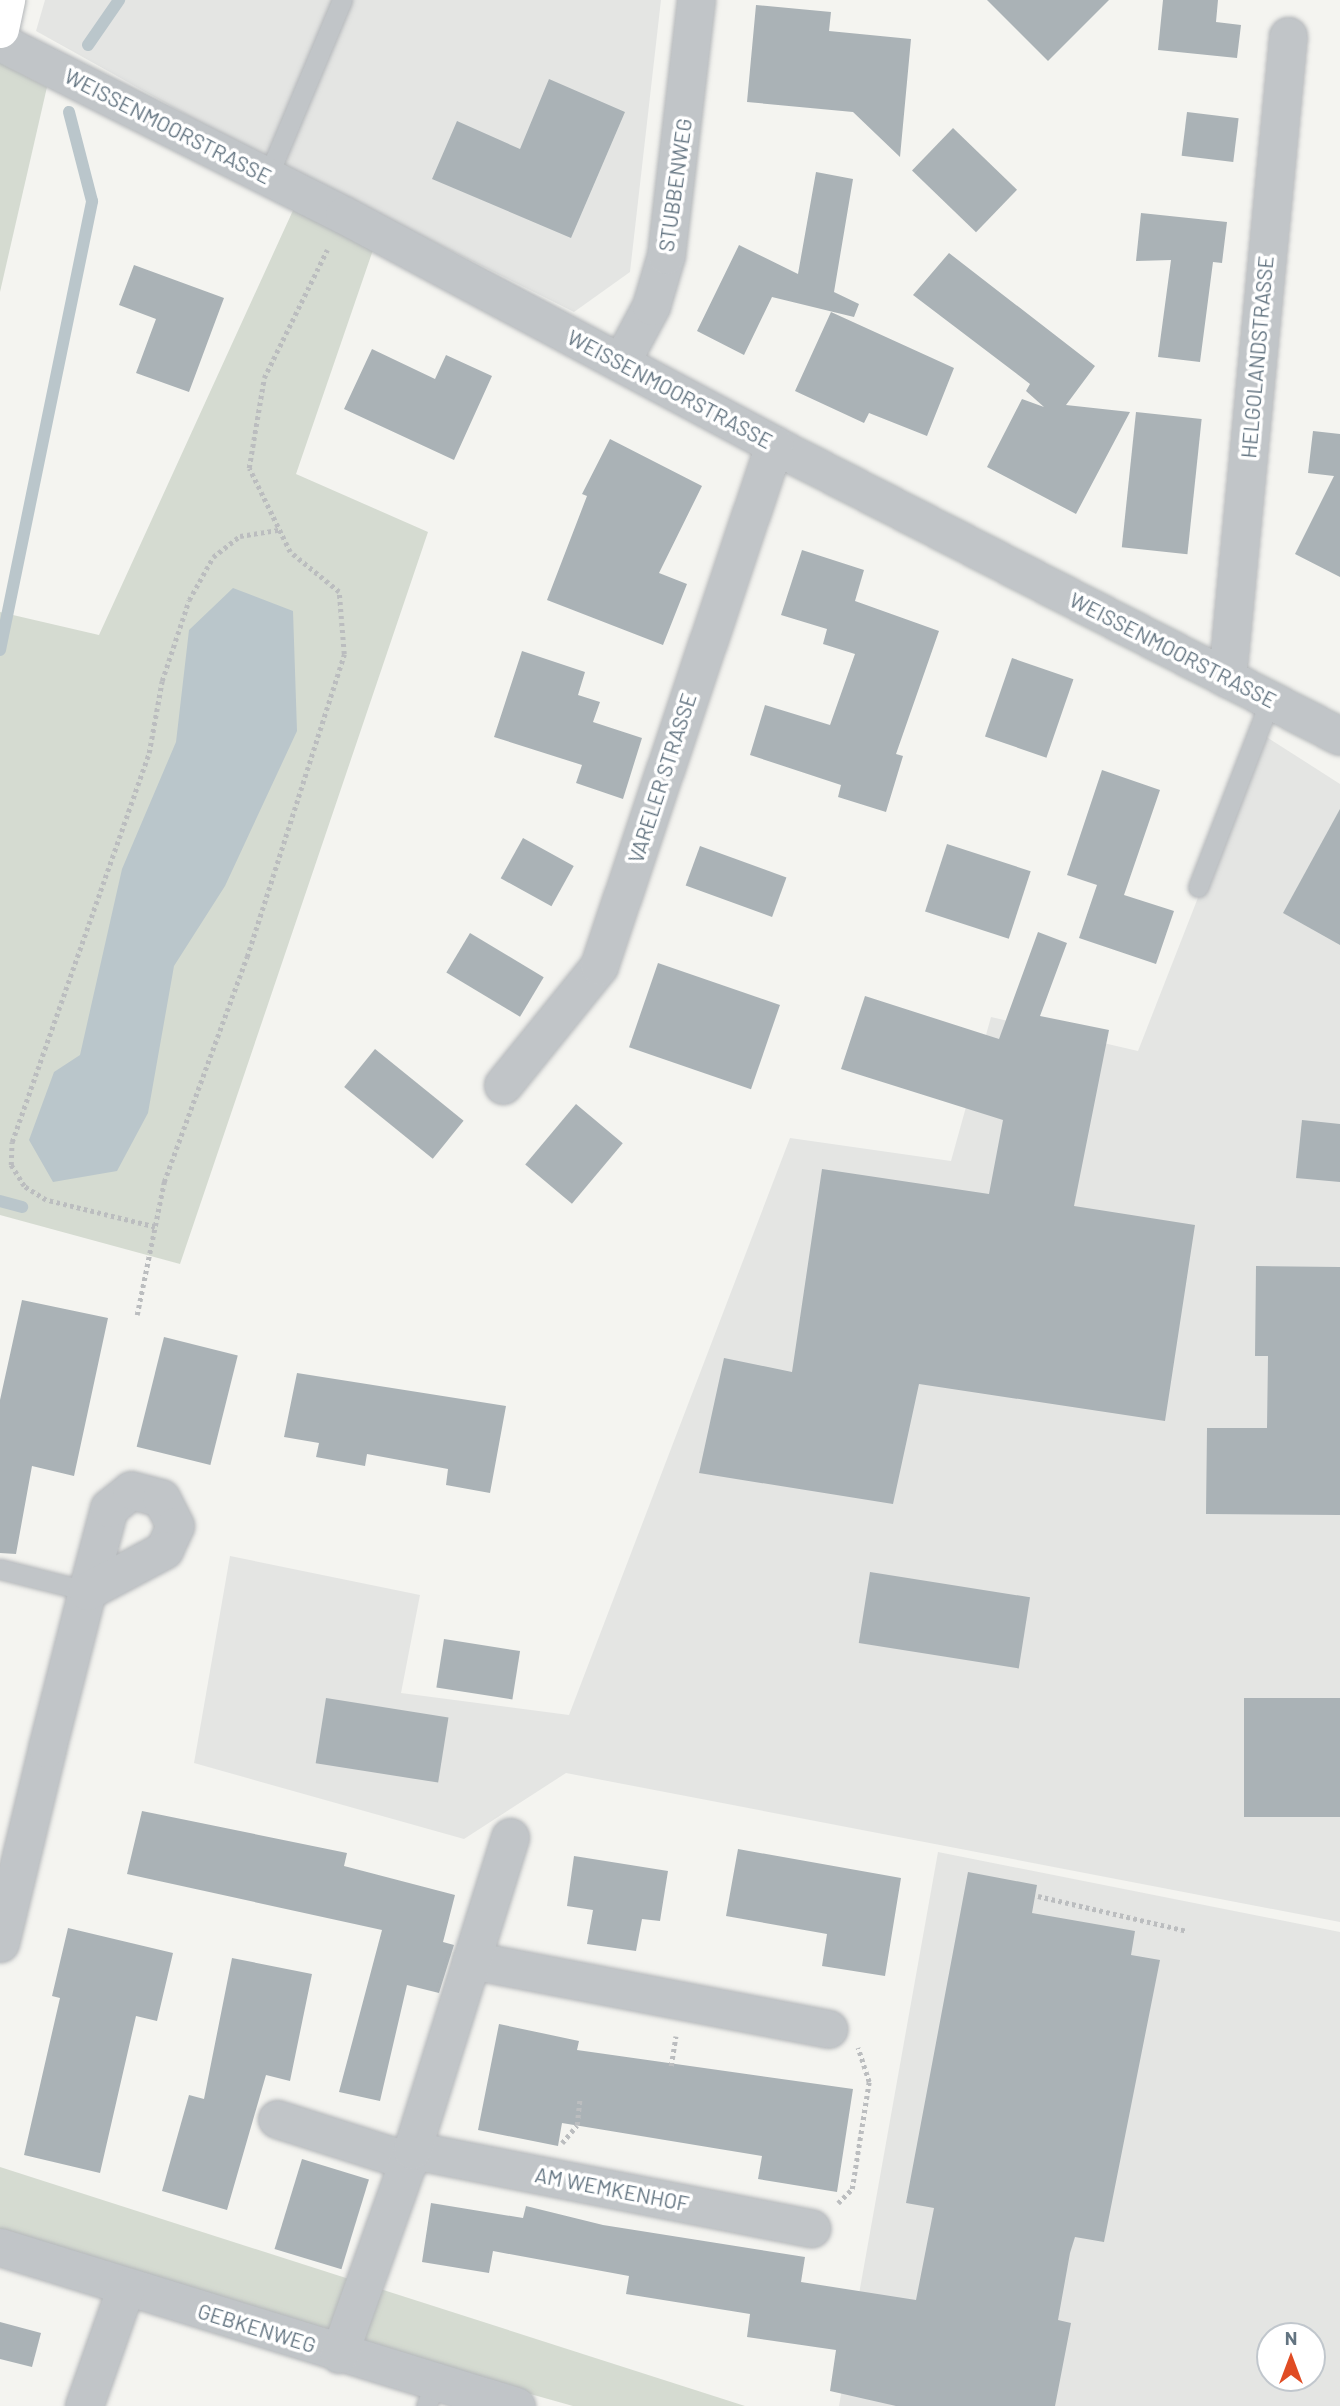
<!DOCTYPE html>
<html>
<head>
<meta charset="utf-8">
<style>
	body { margin:0 }
	#map { position:relative; width:1340px; height:2406px; overflow:hidden; background:#f4f4f0; font-family:Barlow,sans-serif }
	div>[style] { position:absolute }
	.built>* { inset:0; background:#e4e5e3 }
	.green>* { inset:0; background:#d5dbd1 }
	.water>* { inset:0; background:#bac6cb }
	.stream>* { height:12px; margin:-6px; padding:0 6px; transform-origin:6px; border-radius:6px; background:#bac6cb }
	.building>* { inset:0; background:#aab2b6; transform-origin:0 0 }
	.path>* { height:4.5px; margin-top:-2.25px; transform-origin:0; background:repeating-linear-gradient(90deg,#bbbdbf 0 3.5px,transparent 0 7px) }
	.roads { filter:drop-shadow(0 0 2px #b4b7ba) drop-shadow(0 0 2px #b4b7ba) }
	.service>* { height:19px; margin:-9.5px; padding:0 9.5px; transform-origin:9.5px; border-radius:9.5px; background:#c1c5c8 }
	.minor>* { height:37px; margin:-18.5px; padding:0 18.5px; transform-origin:18.5px; border-radius:18.5px; background:#c1c5c8 }
	.motorway>* { height:38px; margin:-19px; padding:0 19px; transform-origin:19px; border-radius:19px; background:#fff }
	span { translate:-50% -50%; white-space:nowrap; text-align:center; line-height:1.15; -webkit-text-stroke:7px #fff; paint-order:stroke }
	.street-label { font-size:21px; color:#637481 }
	.north { position:absolute; left:1256px; top:2322px; width:70px; height:70px; box-sizing:border-box; background:#fff; border:2px solid #c1c7cd; border-radius:50%; rotate:0deg; font-size:19px; font-weight:700; line-height:28px; text-align:center; color:#637481 }
	.north::after { content:''; display:block; margin:auto; width:24px; height:32px; background:#e04c24; clip-path:polygon(50% 0,100% 100%,50% 72%,0 100%) }
</style>
</head>
<body>
<div id="map">
	<div class="built">
		<i style="clip-path:polygon(45px 0,661px 0,630px 272px,574px 312px,248px 149px,36px 31px)"></i>
		<i style="clip-path:polygon(1262px 734px,1340px 784px,1340px 1922px,566px 1773px,464px 1839px,194px 1763px,230px 1556px,420px 1595px,401px 1693px,569px 1715px,790px 1138px,951px 1161px,991px 1017px,1138px 1051px)"></i>
		<i style="clip-path:polygon(evenodd,938px 1852px,1340px 1932px,1340px 2406px,839px 2406px,938px 1852px,1270px 2336px,1312px 2336px,1312px 2378px,1270px 2378px,1270px 2336px)"></i>
	</div>
	<div class="green">
		<i style="clip-path:polygon(0 63px,47px 87px,0 292px)"></i>
		<i style="clip-path:polygon(295px 206px,374px 247px,296px 474px,428px 532px,180px 1264px,0 1215px,0 612px,99px 635px)"></i>
		<i style="clip-path:polygon(0 2167px,745px 2406px,573px 2406px,343px 2341px,0 2229px)"></i>
	</div>
	<div class="water">
		<i style="clip-path:polygon(233px 588px,293px 611px,297px 731px,225px 886px,174px 966px,148px 1113px,117px 1171px,53px 1182px,29px 1140px,54px 1072px,80px 1055px,122px 869px,176px 742px,189px 630px)"></i>
	</div>
	<div class="stream">
		<i style="left:88px;top:45px;width:55px;rotate:-55.4deg"></i>
		<i style="left:0;top:650px;width:458px;rotate:-78.4deg"></i>
		<i style="left:92px;top:201px;width:92px;rotate:-104.5deg"></i>
		<i style="left:0;top:1201px;width:23px;rotate:15deg"></i>
	</div>
	<div class="building">
		<i style="clip-path:polygon(987px 0,1109px 0,1048px 61px)"></i>
		<i style="clip-path:polygon(1163px 0,1218px 0,1216px 22px,1241px 25px,1237px 58px,1158px 50px)"></i>
		<i style="clip-path:polygon(756px 5px,831px 12px,829px 31px,911px 39px,900px 157px,853px 112px,747px 102px)"></i>
		<i style="clip-path:polygon(549px 79px,625px 112px,571px 238px,432px 179px,457px 121px,520px 149px)"></i>
		<i style="left:1187px;top:112px;width:52px;height:44px;rotate:7deg"></i>
		<i style="left:953px;top:128px;width:89px;height:59px;rotate:44deg"></i>
		<i style="clip-path:polygon(816px 172px,853px 179px,834px 292px,859px 304px,854px 317px,772px 297px,744px 355px,697px 331px,739px 245px,798px 274px)"></i>
		<i style="clip-path:polygon(1141px 213px,1227px 222px,1222px 263px,1213px 262px,1200px 362px,1158px 357px,1171px 260px,1136px 261px)"></i>
		<i style="clip-path:polygon(949px 253px,1095px 366px,1066px 405px,1130px 412px,1076px 514px,987px 467px,1022px 399px,1044px 407px,1026px 391px,1030px 384px,913px 295px)"></i>
		<i style="clip-path:polygon(134px 265px,224px 298px,189px 392px,136px 373px,156px 319px,119px 305px)"></i>
		<i style="clip-path:polygon(831px 312px,954px 368px,927px 436px,869px 413px,864px 423px,795px 391px)"></i>
		<i style="clip-path:polygon(372px 349px,435px 379px,446px 355px,492px 376px,454px 460px,344px 409px)"></i>
		<i style="left:1136px;top:412px;width:66px;height:136px;rotate:6deg"></i>
		<i style="clip-path:polygon(1313px 431px,1340px 434px,1340px 577px,1295px 554px,1334px 476px,1308px 473px)"></i>
		<i style="clip-path:polygon(610px 439px,702px 486px,659px 573px,687px 584px,663px 645px,547px 600px,587px 496px,582px 494px)"></i>
		<i style="clip-path:polygon(802px 550px,864px 570px,855px 601px,939px 631px,896px 754px,903px 756px,886px 812px,838px 797px,841px 785px,750px 755px,765px 705px,830px 725px,855px 654px,823px 644px,827px 629px,781px 615px)"></i>
		<i style="clip-path:polygon(522px 651px,585px 672px,578px 695px,600px 702px,593px 722px,642px 738px,623px 799px,576px 783px,582px 765px,494px 737px)"></i>
		<i style="left:1012px;top:658px;width:65px;height:83px;rotate:19deg"></i>
		<i style="clip-path:polygon(1102px 770px,1160px 790px,1124px 895px,1174px 911px,1156px 964px,1079px 938px,1097px 885px,1067px 875px)"></i>
		<i style="clip-path:polygon(1340px 809px,1340px 945px,1283px 913px)"></i>
		<i style="left:523px;top:838px;width:58px;height:46px;rotate:29deg"></i>
		<i style="left:947px;top:844px;width:88px;height:71px;rotate:18deg"></i>
		<i style="left:700px;top:846px;width:92px;height:42px;rotate:20deg"></i>
		<i style="clip-path:polygon(1038px 932px,1067px 943px,1040px 1016px,1109px 1030px,1074px 1206px,1195px 1225px,1165px 1421px,919px 1384px,893px 1504px,699px 1473px,724px 1358px,792px 1372px,822px 1169px,989px 1194px,1003px 1120px,841px 1069px,865px 996px,999px 1039px)"></i>
		<i style="left:470px;top:933px;width:86px;height:46px;rotate:31deg"></i>
		<i style="left:658px;top:963px;width:129px;height:89px;rotate:19deg"></i>
		<i style="left:375px;top:1049px;width:114px;height:49px;rotate:39deg"></i>
		<i style="left:576px;top:1104px;width:61px;height:79px;rotate:40deg"></i>
		<i style="clip-path:polygon(1302px 1120px,1340px 1124px,1340px 1182px,1296px 1178px)"></i>
		<i style="clip-path:polygon(1256px 1266px,1340px 1267px,1340px 1515px,1206px 1514px,1207px 1428px,1267px 1428px,1268px 1356px,1255px 1356px)"></i>
		<i style="clip-path:polygon(22px 1300px,108px 1318px,74px 1476px,32px 1466px,16px 1554px,0 1553px,0 1400px)"></i>
		<i style="left:164px;top:1337px;width:76px;height:113px;rotate:14deg"></i>
		<i style="clip-path:polygon(297px 1373px,506px 1406px,490px 1493px,446px 1485px,448px 1469px,367px 1454px,365px 1466px,316px 1457px,319px 1443px,284px 1437px)"></i>
		<i style="left:870px;top:1572px;width:162px;height:72px;rotate:9deg"></i>
		<i style="left:444px;top:1639px;width:77px;height:49px;rotate:9deg"></i>
		<i style="left:326px;top:1698px;width:124px;height:66px;rotate:9deg"></i>
		<i style="left:1340px;top:1698px;width:119px;height:96px;rotate:90deg"></i>
		<i style="clip-path:polygon(142px 1811px,347px 1853px,344px 1866px,455px 1895px,443px 1942px,454px 1945px,439px 1993px,407px 1985px,380px 2101px,339px 2092px,382px 1930px,127px 1874px)"></i>
		<i style="clip-path:polygon(738px 1849px,901px 1878px,885px 1976px,822px 1966px,827px 1934px,726px 1916px)"></i>
		<i style="clip-path:polygon(574px 1856px,668px 1871px,660px 1921px,642px 1919px,636px 1951px,587px 1944px,593px 1910px,567px 1906px)"></i>
		<i style="clip-path:polygon(968px 1872px,1037px 1885px,1032px 1913px,1135px 1931px,1131px 1955px,1160px 1960px,1104px 2242px,1075px 2237px,1070px 2253px,1058px 2320px,1071px 2323px,1055px 2406px,896px 2406px,830px 2391px,836px 2350px,747px 2337px,750px 2314px,626px 2294px,629px 2276px,493px 2251px,489px 2273px,422px 2262px,431px 2203px,523px 2218px,526px 2206px,603px 2225px,805px 2257px,801px 2282px,916px 2300px,934px 2208px,906px 2203px)"></i>
		<i style="clip-path:polygon(68px 1928px,173px 1953px,157px 2021px,136px 2016px,100px 2173px,24px 2155px,60px 1998px,52px 1996px)"></i>
		<i style="clip-path:polygon(232px 1958px,312px 1974px,290px 2081px,266px 2075px,227px 2210px,162px 2191px,189px 2095px,204px 2099px)"></i>
		<i style="clip-path:polygon(499px 2024px,579px 2041px,577px 2050px,853px 2089px,837px 2192px,758px 2179px,762px 2156px,562px 2123px,558px 2146px,478px 2130px)"></i>
		<i style="left:302px;top:2159px;width:70px;height:94px;rotate:17deg"></i>
		<i style="clip-path:polygon(0 2322px,41px 2333px,32px 2367px,0 2359px)"></i>
	</div>
	<div class="path">
		<i style="left:155px;top:1227px;width:112px;rotate:-166.1deg"></i>
		<i style="left:46px;top:1200px;width:26px;rotate:-148deg"></i>
		<i style="left:24px;top:1186px;width:25px;rotate:-122deg"></i>
		<i style="left:11px;top:1165px;width:23px;rotate:-88deg"></i>
		<i style="left:12px;top:1142px;width:412px;rotate:-70.6deg"></i>
		<i style="left:149px;top:753px;width:73px;rotate:-79.8deg"></i>
		<i style="left:162px;top:681px;width:85px;rotate:-71.6deg"></i>
		<i style="left:189px;top:600px;width:49px;rotate:-60.8deg"></i>
		<i style="left:213px;top:557px;width:34px;rotate:-38deg"></i>
		<i style="left:240px;top:536px;width:39px;rotate:-9deg"></i>
		<i style="left:137px;top:1315px;width:136px;rotate:-78.5deg"></i>
		<i style="left:164px;top:1182px;width:240px;rotate:-69.8deg"></i>
		<i style="left:247px;top:957px;width:318px;rotate:-72.2deg"></i>
		<i style="left:344px;top:654px;width:62px;rotate:-94.6deg"></i>
		<i style="left:339px;top:592px;width:63px;rotate:-140.8deg"></i>
		<i style="left:290px;top:552px;width:93px;rotate:-116deg"></i>
		<i style="left:249px;top:468px;width:91px;rotate:-80.5deg"></i>
		<i style="left:264px;top:378px;width:143px;rotate:-63.8deg"></i>
		<i style="left:1038px;top:1896px;width:153px;rotate:13.2deg"></i>
		<i style="left:671px;top:2066px;width:30px;rotate:-81deg"></i>
		<i style="left:562px;top:2143px;width:23px;rotate:-50deg"></i>
		<i style="left:577px;top:2125px;width:27px;rotate:-84deg"></i>
		<i style="left:838px;top:2203px;width:20px;rotate:-45deg"></i>
		<i style="left:852px;top:2189px;width:108px;rotate:-81deg"></i>
		<i style="left:869px;top:2082px;width:36px;rotate:-108deg"></i>
	</div>
	<div class="roads">
		<div class="service">
			<i style="left:268px;top:176px;width:191px;rotate:-67.2deg"></i>
			<i style="left:1198px;top:887px;width:200px;rotate:-68.9deg"></i>
			<i style="left:0;top:1569px;width:90px;rotate:14.2deg"></i>
			<i style="left:426px;top:2406px;width:26px;rotate:-67deg"></i>
		</div>
		<div class="minor">
			<i style="left:0;top:42px;width:385px;rotate:26.7deg"></i>
			<i style="left:344px;top:215px;width:488px;rotate:28.1deg"></i>
			<i style="left:774px;top:445px;width:636px;rotate:27.21deg"></i>
			<i style="left:621px;top:362px;width:64px;rotate:-61.8deg"></i>
			<i style="left:651px;top:306px;width:53px;rotate:-73.6deg"></i>
			<i style="left:666px;top:255px;width:257px;rotate:-83.3deg"></i>
			<i style="left:1227px;top:678px;width:645px;rotate:-84.57deg"></i>
			<i style="left:503px;top:1085px;width:153px;rotate:-51.1deg"></i>
			<i style="left:599px;top:966px;width:550px;rotate:-71.43deg"></i>
			<i style="left:0;top:1943px;width:201px;rotate:-76.4deg"></i>
			<i style="left:47px;top:1748px;width:162px;rotate:-75.7deg"></i>
			<i style="left:87px;top:1591px;width:86px;rotate:-75.2deg"></i>
			<i style="left:109px;top:1508px;width:28px;rotate:-39deg"></i>
			<i style="left:131px;top:1490px;width:31px;rotate:15deg"></i>
			<i style="left:161px;top:1498px;width:31px;rotate:63deg"></i>
			<i style="left:175px;top:1526px;width:26px;rotate:115deg"></i>
			<i style="left:164px;top:1550px;width:87px;rotate:152deg"></i>
			<i style="left:471px;top:1960px;width:364px;rotate:10.9deg"></i>
			<i style="left:277px;top:2119px;width:139px;rotate:17.7deg"></i>
			<i style="left:412px;top:2150px;width:407px;rotate:11.1deg"></i>
			<i style="left:0;top:2247px;width:540px;rotate:17.13deg"></i>
			<i style="left:339px;top:2354px;width:217px;rotate:-70.3deg"></i>
			<i style="left:412px;top:2150px;width:328px;rotate:-72.6deg"></i>
			<i style="left:84px;top:2406px;width:126px;rotate:-70.6deg"></i>
		</div>
		<div class="motorway">
			<i style="left:0;top:29px;width:30px;rotate:-78deg"></i>
		</div>
	</div>
	<div class="street-label">
		<span style="left:168px;top:126px;rotate:27deg">WEISSENMOORSTRASSE</span>
		<span style="left:675px;top:185px;rotate:-82deg">STUBBENWEG</span>
		<span style="left:1257px;top:357px;rotate:-85deg">HELGOLANDSTRASSE</span>
		<span style="left:670px;top:389px;rotate:28deg">WEISSENMOORSTRASSE</span>
		<span style="left:1173px;top:650px;rotate:27deg">WEISSENMOORSTRASSE</span>
		<span style="left:662px;top:778px;rotate:-72deg">VARELER STRASSE</span>
		<span style="left:612px;top:2189px;rotate:11deg">AM WEMKENHOF</span>
		<span style="left:257px;top:2328px;rotate:17deg">GEBKENWEG</span>
	</div>
	<div class="north">N</div>
</div>
</body>
</html>
